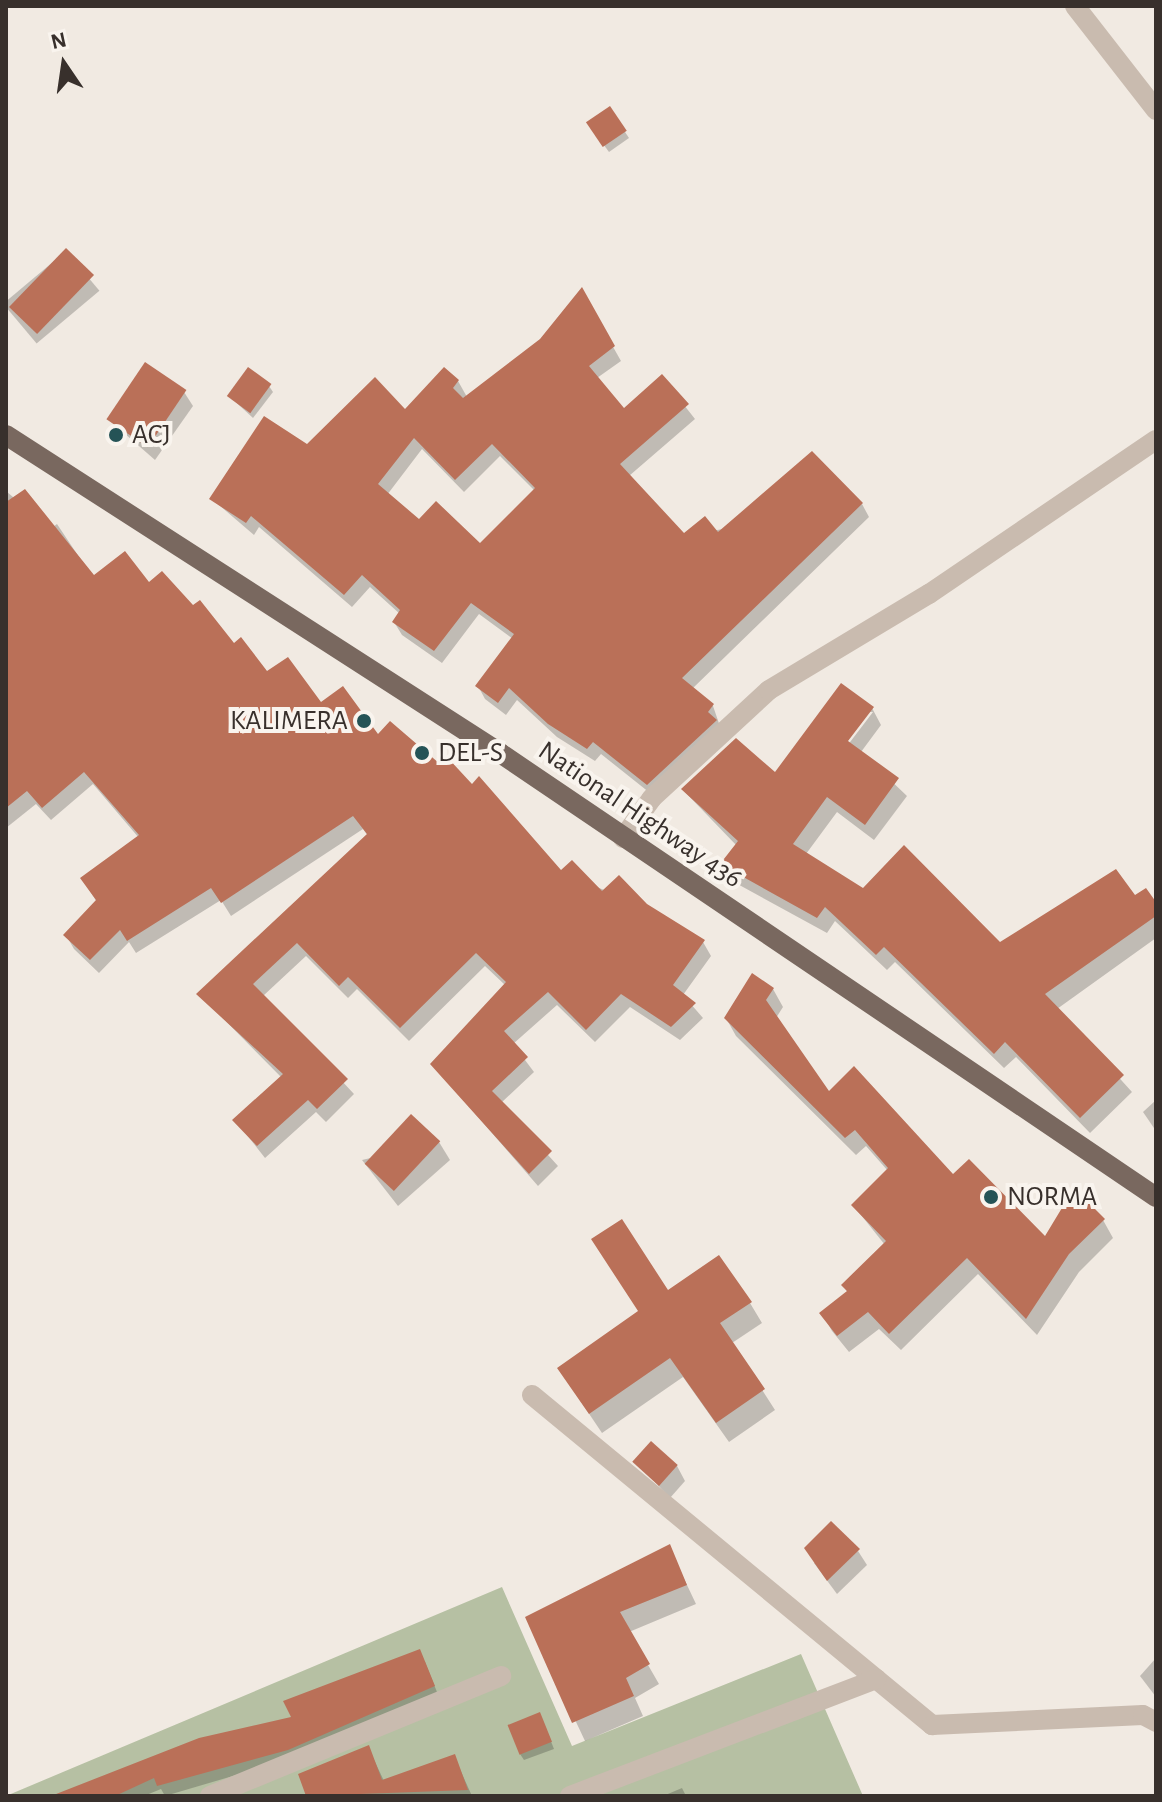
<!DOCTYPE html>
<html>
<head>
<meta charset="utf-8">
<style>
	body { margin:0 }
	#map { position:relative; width:1162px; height:1802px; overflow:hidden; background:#f1eae2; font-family:"Alegreya Sans",sans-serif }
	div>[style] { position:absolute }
	.green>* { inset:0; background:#b6c0a3 }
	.shadow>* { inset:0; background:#0003; transform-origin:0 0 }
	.building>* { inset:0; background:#ba7058; transform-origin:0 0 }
	.minor>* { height:20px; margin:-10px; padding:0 10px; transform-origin:10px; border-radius:10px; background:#c9bbaf }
	.primary>* { height:20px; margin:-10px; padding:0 10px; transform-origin:10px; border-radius:10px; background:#79685f }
	.dots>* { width:22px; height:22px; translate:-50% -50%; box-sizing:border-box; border:4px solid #f9f4ee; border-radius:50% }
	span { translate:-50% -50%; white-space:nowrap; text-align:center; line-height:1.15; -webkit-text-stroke:8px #f9f4ee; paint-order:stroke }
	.poi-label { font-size:28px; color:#38302c }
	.left { translate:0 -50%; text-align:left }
	.right { translate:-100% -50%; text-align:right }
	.street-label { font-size:28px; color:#38302c }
	.frame { position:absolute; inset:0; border:8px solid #38302c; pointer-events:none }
	.north { position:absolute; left:24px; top:24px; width:80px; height:80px; -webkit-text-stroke:6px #f9f4ee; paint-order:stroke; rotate:347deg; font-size:22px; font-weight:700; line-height:32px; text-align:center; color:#38302c }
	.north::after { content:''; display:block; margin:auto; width:28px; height:36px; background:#38302c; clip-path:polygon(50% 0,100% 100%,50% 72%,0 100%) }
</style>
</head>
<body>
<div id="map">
	<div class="green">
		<i style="clip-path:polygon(502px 1587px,572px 1746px,801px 1654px,863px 1796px,6px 1796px)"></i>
	</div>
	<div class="shadow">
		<i style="clip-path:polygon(592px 129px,625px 132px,629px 138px,609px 152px)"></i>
		<i style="left:66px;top:251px;width:52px;height:82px;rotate:50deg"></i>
		<i style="clip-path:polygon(evenodd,581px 290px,621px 361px,597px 378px,624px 411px,662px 377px,695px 419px,629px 476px,684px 536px,862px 504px,869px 517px,692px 689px,713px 706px,723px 735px,655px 797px,601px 754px,595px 761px,557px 737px,517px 700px,506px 715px,485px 699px,478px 686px,513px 639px,479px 614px,442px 663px,402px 635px,394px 622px,400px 614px,370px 587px,352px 607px,259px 527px,254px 535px,212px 499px,307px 446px,405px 412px,458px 381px,467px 397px,542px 341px,581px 290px,422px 449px,464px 492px,500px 456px,535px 491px,480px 545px,419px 522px,387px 495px,422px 449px)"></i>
		<i style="clip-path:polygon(269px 386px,273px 392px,253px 418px,228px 395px)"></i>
		<i style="clip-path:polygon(184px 392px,193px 406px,155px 460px,108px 419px)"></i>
		<i style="clip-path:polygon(6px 491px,50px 529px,57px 524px,93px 578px,149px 585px,267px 674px,378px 737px,561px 873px,645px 906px,703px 942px,711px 956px,683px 995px,703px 1018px,680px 1040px,630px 1007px,595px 1042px,557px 1005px,513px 1044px,534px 1072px,501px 1103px,558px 1166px,538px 1186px,433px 1065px,505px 985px,485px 966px,409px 1041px,357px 989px,348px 998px,306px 956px,263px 996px,354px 1094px,326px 1122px,316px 1112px,265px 1158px,235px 1120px,282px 1078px,199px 994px,368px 836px,363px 829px,231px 916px,221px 900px,136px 953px,129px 942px,99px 973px,74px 949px,66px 935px,97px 902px,82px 879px,139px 838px,93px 784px,51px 820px,36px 804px,6px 828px)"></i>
		<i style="clip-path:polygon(evenodd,872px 708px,881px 725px,861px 752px,907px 796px,874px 840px,837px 812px,806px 854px,863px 891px,1000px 944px,1134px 898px,1156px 905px,1156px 938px,1057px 1009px,1132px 1092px,1090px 1133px,1016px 1057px,1004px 1068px,895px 962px,887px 970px,835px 921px,827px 933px,732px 881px,722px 864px,737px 846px,683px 790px,775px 775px,872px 708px,868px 712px,873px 712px,844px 750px,841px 748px,868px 712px)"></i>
		<i style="clip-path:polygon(773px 989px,783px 1007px,776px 1018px,828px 1094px,1046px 1239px,1103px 1220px,1113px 1238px,1079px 1272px,1037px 1335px,978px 1274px,901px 1350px,879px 1329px,849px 1352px,832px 1331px,822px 1313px,848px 1293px,843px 1285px,885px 1245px,853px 1205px,888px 1171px,866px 1146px,856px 1155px,736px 1036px,726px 1018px)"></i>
		<i style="clip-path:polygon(1156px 1100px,1156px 1131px,1143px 1112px)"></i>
		<i style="clip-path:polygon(439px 1142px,450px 1160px,398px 1206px,362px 1160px)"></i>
		<i style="clip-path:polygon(668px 1293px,750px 1303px,762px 1323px,732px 1343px,775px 1410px,729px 1442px,683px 1377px,602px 1433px,559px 1369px)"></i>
		<i style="clip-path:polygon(636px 1462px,677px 1466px,685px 1481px,670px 1498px)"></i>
		<i style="clip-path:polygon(669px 1547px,696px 1604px,629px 1632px,659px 1684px,635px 1698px,643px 1716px,585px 1741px,527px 1618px)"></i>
		<i style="clip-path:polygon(858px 1551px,867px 1565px,837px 1594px,814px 1563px)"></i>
		<i style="clip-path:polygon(1156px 1658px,1156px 1697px,1140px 1676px)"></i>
		<i style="clip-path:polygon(425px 1662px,439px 1697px,294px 1758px,165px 1796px,161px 1789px,144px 1796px,62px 1796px,293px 1719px)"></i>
		<i style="clip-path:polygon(543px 1721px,554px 1749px,524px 1760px,520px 1754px)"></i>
		<i style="clip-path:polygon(368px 1747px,384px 1781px,454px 1756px,472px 1796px,308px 1796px,300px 1775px)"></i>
		<i style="clip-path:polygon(682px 1788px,686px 1796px,663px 1796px)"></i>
	</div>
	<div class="building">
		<i style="left:610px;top:106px;width:30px;height:29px;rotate:56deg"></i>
		<i style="left:66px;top:248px;width:39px;height:82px;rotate:44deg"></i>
		<i style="clip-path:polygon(evenodd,582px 287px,615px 346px,589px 366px,624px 408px,662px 374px,689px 404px,620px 464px,684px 533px,705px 516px,718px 532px,812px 451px,863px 503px,682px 678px,714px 704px,708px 712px,717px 720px,647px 785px,593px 742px,587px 749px,548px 724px,509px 688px,498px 703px,475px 686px,514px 634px,471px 603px,434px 651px,392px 622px,400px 610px,362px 575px,344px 595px,251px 516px,246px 523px,209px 499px,264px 416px,307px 444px,375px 377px,405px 409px,444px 367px,459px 380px,453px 388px,463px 398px,540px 339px,582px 287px,414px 438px,455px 480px,492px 444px,535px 488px,480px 543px,436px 501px,419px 519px,378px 484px,414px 438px)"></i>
		<i style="left:145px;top:362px;width:50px;height:69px;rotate:34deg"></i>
		<i style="left:248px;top:367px;width:29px;height:36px;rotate:36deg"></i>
		<i style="clip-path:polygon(25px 489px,94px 575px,125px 551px,149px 582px,162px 571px,193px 605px,200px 600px,234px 643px,241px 637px,267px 671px,288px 657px,321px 702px,343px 686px,378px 734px,390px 721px,440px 764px,447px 757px,472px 784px,479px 776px,561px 870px,572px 860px,602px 891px,619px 875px,647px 904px,705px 940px,673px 985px,696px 1003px,671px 1027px,621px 994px,586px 1030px,548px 992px,504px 1031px,528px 1057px,492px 1091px,552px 1151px,529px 1174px,430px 1064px,506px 982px,476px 953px,400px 1028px,348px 977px,339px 986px,297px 943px,253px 984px,348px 1079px,317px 1109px,308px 1100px,257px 1146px,232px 1120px,283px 1074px,196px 994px,367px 834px,353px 816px,221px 903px,211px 888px,127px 941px,120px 930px,90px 960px,63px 935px,96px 900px,80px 878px,139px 835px,84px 772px,42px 808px,27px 791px,6px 808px,6px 502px)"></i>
		<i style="clip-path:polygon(841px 683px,874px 707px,848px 741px,899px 778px,865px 825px,827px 797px,793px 844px,863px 888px,904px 845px,1000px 942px,1116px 869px,1135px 895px,1146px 888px,1156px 902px,1156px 916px,1045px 994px,1124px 1075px,1080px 1118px,1005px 1042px,994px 1054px,884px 947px,876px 955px,825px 907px,817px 918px,720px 864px,738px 841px,681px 789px,736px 738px,775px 772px)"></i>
		<i style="clip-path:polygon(752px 973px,774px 988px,766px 1000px,829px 1091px,854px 1066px,953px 1174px,969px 1159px,1045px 1236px,1074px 1188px,1105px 1219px,1069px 1254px,1026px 1319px,967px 1258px,889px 1334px,868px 1312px,837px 1336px,819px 1313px,847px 1291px,841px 1285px,886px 1241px,851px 1205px,888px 1168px,855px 1130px,845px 1138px,724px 1018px)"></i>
		<i style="left:411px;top:1114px;width:40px;height:68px;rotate:43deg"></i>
		<i style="clip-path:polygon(622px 1219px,668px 1290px,719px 1255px,752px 1302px,720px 1323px,765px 1389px,716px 1423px,670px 1358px,589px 1414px,557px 1368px,638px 1311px,591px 1239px)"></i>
		<i style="left:651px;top:1441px;width:36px;height:28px;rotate:42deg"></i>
		<i style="clip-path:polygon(831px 1521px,860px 1549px,827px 1581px,804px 1548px)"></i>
		<i style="clip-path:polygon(670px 1544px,687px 1585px,620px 1612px,650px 1664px,626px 1678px,634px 1696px,572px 1723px,525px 1617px)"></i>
		<i style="clip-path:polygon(420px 1649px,435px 1686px,288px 1750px,157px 1786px,154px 1778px,115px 1796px,51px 1796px,199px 1738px,291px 1717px,283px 1701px)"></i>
		<i style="left:540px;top:1712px;width:32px;height:35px;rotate:68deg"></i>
		<i style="clip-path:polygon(369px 1745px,382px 1780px,455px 1754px,468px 1790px,306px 1796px,298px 1774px)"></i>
	</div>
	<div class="minor">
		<i style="left:1075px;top:6px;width:132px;rotate:52.1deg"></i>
		<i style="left:623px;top:838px;width:49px;rotate:-54.1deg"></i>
		<i style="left:652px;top:798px;width:159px;rotate:-42.7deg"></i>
		<i style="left:769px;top:690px;width:187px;rotate:-31deg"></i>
		<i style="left:929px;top:594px;width:274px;rotate:-34.2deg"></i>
		<i style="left:532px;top:1395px;width:519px;rotate:39.52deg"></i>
		<i style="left:932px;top:1725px;width:211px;rotate:-2.7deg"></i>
		<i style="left:1143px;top:1715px;width:15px;rotate:28deg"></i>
		<i style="left:210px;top:1796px;width:315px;rotate:-22.4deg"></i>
		<i style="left:570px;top:1796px;width:328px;rotate:-20.9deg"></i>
	</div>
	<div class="primary">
		<i style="left:6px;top:435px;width:588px;rotate:32.77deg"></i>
		<i style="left:500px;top:753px;width:792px;rotate:34.09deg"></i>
	</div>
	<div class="dots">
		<i style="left:116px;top:435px;background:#255356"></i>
		<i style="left:364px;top:721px;background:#255356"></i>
		<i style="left:422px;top:753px;background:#255356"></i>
		<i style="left:991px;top:1197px;background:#255356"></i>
	</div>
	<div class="poi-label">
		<span class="left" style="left:132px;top:435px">ACJ</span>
		<span class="right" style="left:348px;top:721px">KALIMERA</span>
		<span class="left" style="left:438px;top:753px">DEL-S</span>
		<span class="left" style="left:1007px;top:1197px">NORMA</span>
	</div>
	<div class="street-label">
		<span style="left:640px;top:815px;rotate:34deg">National Highway 436</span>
	</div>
	<div class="frame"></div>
	<div class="north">N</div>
</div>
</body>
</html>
